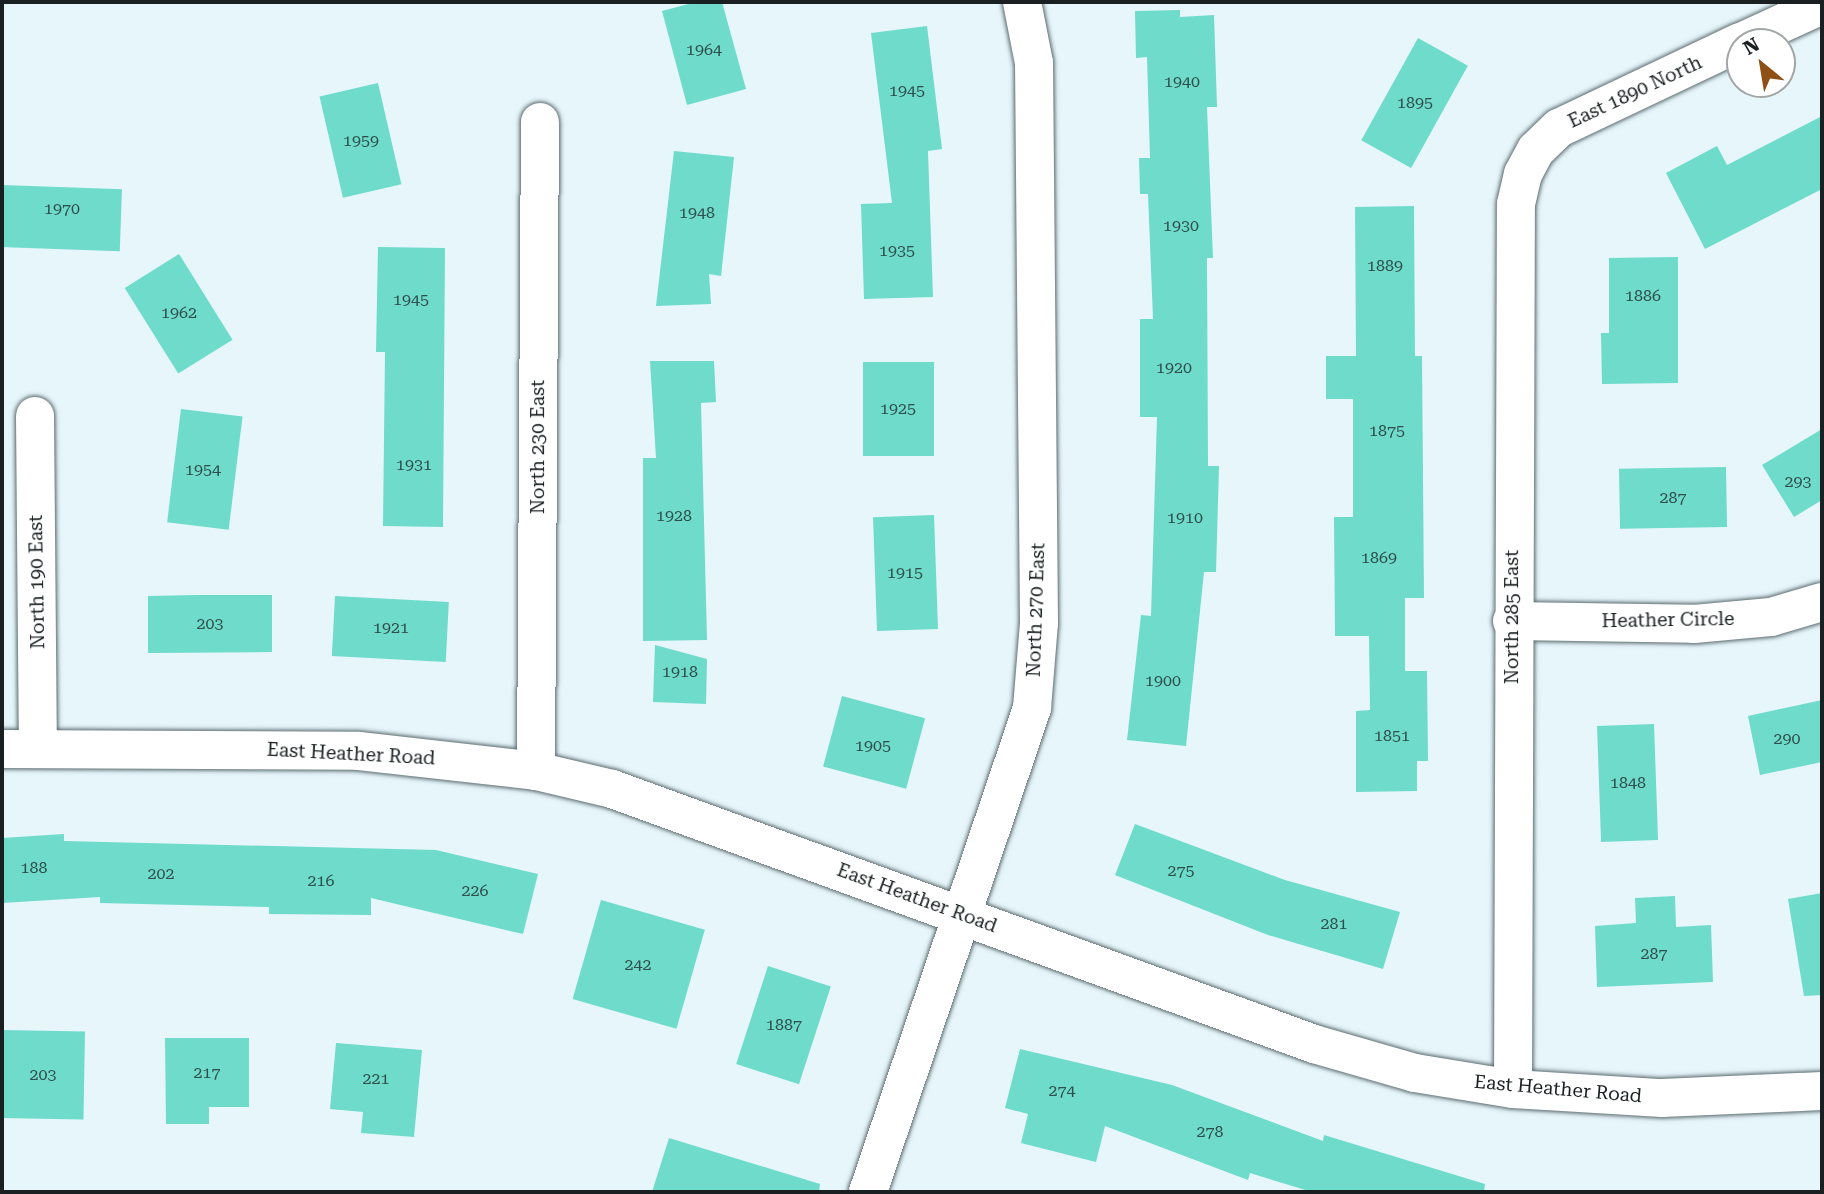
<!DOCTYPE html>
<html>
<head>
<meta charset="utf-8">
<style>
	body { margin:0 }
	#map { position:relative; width:1824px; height:1194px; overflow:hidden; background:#e6f6fb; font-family:"Roboto Serif",serif }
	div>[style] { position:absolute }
	.building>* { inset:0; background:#6edbcb; transform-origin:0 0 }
	.roads { filter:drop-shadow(0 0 2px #5c6b6f) drop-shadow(0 0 2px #5c6b6f) }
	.minor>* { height:38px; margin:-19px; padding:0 19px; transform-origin:19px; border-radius:19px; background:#fff }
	span { translate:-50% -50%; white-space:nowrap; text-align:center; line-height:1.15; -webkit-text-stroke:5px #fff; paint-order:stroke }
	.number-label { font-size:16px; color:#2f4f4c }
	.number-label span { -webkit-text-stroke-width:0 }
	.street-label { font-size:19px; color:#1a2021 }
	.frame { position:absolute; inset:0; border:4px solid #1a2021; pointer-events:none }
	.north { position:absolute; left:1726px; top:28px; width:70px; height:70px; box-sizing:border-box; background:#fff; border:2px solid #a3a6a6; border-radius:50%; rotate:330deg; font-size:19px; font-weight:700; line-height:28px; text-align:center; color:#1a2021 }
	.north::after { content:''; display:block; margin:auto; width:24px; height:32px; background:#8f5016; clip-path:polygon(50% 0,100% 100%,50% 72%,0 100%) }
</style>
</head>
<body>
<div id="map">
	<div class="building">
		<i style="clip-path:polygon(696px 2px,722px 2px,746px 89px,687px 105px,662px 11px)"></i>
		<i style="clip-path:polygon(1180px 10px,1180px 17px,1214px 15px,1217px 107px,1207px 107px,1213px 258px,1207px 258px,1208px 466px,1219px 466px,1216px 572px,1204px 572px,1186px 746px,1127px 740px,1141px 615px,1151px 616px,1157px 417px,1140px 417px,1140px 319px,1153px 319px,1148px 194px,1140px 194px,1139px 158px,1150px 158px,1147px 57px,1136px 58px,1135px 11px)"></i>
		<i style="clip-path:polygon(927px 26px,942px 149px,928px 151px,933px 297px,864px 299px,861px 204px,892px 203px,871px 33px)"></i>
		<i style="left:1418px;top:38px;width:57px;height:117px;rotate:29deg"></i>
		<i style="left:378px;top:83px;width:104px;height:60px;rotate:77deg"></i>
		<i style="clip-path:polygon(1822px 116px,1822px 189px,1705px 249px,1666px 173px,1717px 146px,1727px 165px)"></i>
		<i style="clip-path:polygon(674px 151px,734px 157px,721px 276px,709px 274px,711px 304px,656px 306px)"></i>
		<i style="left:2px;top:185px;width:120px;height:62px;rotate:2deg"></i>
		<i style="clip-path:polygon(1414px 206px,1415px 356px,1422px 356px,1424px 598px,1405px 598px,1405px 671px,1427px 671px,1428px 761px,1417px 761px,1417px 791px,1356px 792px,1356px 711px,1370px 710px,1369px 636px,1335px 636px,1334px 517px,1353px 517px,1353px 399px,1326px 399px,1326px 356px,1356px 356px,1355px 207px)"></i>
		<i style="clip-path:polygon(378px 247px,445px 248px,443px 527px,383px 526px,385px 352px,376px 352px)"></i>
		<i style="left:179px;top:254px;width:101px;height:64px;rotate:58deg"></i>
		<i style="clip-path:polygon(1678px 257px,1678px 383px,1602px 384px,1601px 333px,1609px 333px,1609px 258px)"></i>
		<i style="clip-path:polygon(650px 361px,714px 361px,716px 402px,701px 403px,707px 640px,643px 641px,643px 458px,656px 458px)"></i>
		<i style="left:863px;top:362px;width:71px;height:94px"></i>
		<i style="left:181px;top:409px;width:62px;height:114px;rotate:7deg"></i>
		<i style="clip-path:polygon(1822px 429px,1822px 500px,1794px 517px,1762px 465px)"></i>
		<i style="left:1726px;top:467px;width:60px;height:107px;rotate:89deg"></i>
		<i style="left:934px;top:515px;width:114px;height:61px;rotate:88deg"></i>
		<i style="clip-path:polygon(197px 595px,272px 595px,272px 652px,148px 653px,148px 596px)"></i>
		<i style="left:335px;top:596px;width:114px;height:60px;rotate:3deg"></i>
		<i style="clip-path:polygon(655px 645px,707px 659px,706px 704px,653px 702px)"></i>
		<i style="left:842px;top:696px;width:86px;height:73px;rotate:15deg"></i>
		<i style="clip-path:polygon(1822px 700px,1822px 762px,1760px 775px,1748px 716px)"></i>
		<i style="left:1654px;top:724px;width:116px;height:57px;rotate:88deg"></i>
		<i style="clip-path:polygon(1135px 824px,1285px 880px,1400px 912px,1383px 969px,1268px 935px,1115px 875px)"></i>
		<i style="clip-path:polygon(64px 834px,64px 841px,436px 850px,538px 874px,523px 934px,371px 898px,371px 915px,269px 914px,269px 907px,100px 903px,100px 897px,2px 903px,2px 838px)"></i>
		<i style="clip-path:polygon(1822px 893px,1822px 995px,1804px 996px,1788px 899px)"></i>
		<i style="clip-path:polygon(1675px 896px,1676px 927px,1711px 925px,1713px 982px,1597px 987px,1595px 926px,1636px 923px,1635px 898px)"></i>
		<i style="left:601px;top:900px;width:108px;height:103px;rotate:16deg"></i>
		<i style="left:768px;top:966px;width:66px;height:103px;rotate:18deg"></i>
		<i style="left:2px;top:1030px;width:83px;height:88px;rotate:1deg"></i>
		<i style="clip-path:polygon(165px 1038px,249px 1038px,249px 1107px,209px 1107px,209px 1124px,166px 1124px)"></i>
		<i style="clip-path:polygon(336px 1043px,422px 1050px,414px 1137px,361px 1133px,363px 1112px,330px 1109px)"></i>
		<i style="clip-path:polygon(1020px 1049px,1172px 1085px,1323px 1141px,1324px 1135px,1485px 1184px,1484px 1192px,1312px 1192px,1250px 1173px,1248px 1180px,1105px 1126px,1096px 1162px,1021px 1143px,1028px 1114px,1005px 1108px)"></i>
		<i style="clip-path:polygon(669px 1138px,820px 1184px,819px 1192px,652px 1192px)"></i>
	</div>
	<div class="roads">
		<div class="minor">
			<i style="left:1741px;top:42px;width:89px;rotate:-24.6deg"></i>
			<i style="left:35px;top:416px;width:333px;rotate:89.5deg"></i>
			<i style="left:1512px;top:621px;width:182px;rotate:0.9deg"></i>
			<i style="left:1694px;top:624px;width:77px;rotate:-5.2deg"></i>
			<i style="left:1771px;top:617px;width:53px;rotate:-16.4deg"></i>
			<i style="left:2px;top:749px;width:357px;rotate:0.3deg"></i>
			<i style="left:359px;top:751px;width:178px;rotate:6.4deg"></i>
			<i style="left:536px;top:771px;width:78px;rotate:13.3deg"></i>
			<i style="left:612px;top:789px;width:747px;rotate:19.96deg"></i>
			<i style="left:1314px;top:1044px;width:105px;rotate:16deg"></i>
			<i style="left:1415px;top:1073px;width:99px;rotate:9.3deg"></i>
			<i style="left:1513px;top:1089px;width:149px;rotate:3.5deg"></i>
			<i style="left:1662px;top:1098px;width:160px;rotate:-2.5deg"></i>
			<i style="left:536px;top:771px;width:649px;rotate:-89.65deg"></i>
			<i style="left:1513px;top:1089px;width:885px;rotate:-89.81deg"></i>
			<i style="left:1516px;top:204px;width:31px;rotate:-77deg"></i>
			<i style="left:1523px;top:174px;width:27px;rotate:-62deg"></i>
			<i style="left:1536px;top:150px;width:32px;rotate:-44deg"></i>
			<i style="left:1559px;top:128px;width:200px;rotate:-25.4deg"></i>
			<i style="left:868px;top:1192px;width:511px;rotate:-71.28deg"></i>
			<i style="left:1032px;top:708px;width:85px;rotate:-85.3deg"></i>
			<i style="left:1039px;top:623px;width:560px;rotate:-90.51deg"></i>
			<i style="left:1034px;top:63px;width:62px;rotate:-101.1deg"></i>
		</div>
	</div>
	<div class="number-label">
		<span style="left:704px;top:50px">1964</span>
		<span style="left:1182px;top:82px">1940</span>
		<span style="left:907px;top:91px">1945</span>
		<span style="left:1415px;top:103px">1895</span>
		<span style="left:361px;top:141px">1959</span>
		<span style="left:62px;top:209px">1970</span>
		<span style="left:697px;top:213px">1948</span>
		<span style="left:1181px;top:226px">1930</span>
		<span style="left:897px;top:251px">1935</span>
		<span style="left:1385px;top:266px">1889</span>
		<span style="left:1643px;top:296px">1886</span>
		<span style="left:411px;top:300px">1945</span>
		<span style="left:179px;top:313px">1962</span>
		<span style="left:1174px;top:368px">1920</span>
		<span style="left:898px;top:409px">1925</span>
		<span style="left:1387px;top:431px">1875</span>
		<span style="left:414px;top:465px">1931</span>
		<span style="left:203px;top:470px">1954</span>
		<span style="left:1798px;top:482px">293</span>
		<span style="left:1673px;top:498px">287</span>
		<span style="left:674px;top:516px">1928</span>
		<span style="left:1185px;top:518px">1910</span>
		<span style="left:1379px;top:558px">1869</span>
		<span style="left:905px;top:573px">1915</span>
		<span style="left:210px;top:624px">203</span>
		<span style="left:391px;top:628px">1921</span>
		<span style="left:680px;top:672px">1918</span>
		<span style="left:1163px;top:681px">1900</span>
		<span style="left:1392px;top:736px">1851</span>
		<span style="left:1787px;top:739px">290</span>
		<span style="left:873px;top:746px">1905</span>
		<span style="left:1628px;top:783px">1848</span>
		<span style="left:34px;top:868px">188</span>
		<span style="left:1181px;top:871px">275</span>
		<span style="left:161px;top:874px">202</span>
		<span style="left:321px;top:881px">216</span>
		<span style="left:475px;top:891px">226</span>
		<span style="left:1334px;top:924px">281</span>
		<span style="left:1654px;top:954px">287</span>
		<span style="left:638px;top:965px">242</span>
		<span style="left:784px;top:1025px">1887</span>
		<span style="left:207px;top:1073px">217</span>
		<span style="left:43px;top:1075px">203</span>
		<span style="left:376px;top:1079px">221</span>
		<span style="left:1062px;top:1091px">274</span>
		<span style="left:1210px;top:1132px">278</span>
	</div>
	<div class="street-label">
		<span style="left:1635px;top:92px;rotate:-25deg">East 1890 North</span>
		<span style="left:538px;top:447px;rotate:-90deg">North 230 East</span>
		<span style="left:37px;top:582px;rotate:-91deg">North 190 East</span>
		<span style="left:1036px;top:610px;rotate:-88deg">North 270 East</span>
		<span style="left:1512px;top:617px;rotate:-90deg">North 285 East</span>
		<span style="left:1668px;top:620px;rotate:-1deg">Heather Circle</span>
		<span style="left:351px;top:754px;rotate:3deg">East Heather Road</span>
		<span style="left:917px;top:898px;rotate:20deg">East Heather Road</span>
		<span style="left:1558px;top:1089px;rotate:5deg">East Heather Road</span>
	</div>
	<div class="frame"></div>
	<div class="north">N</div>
</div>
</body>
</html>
